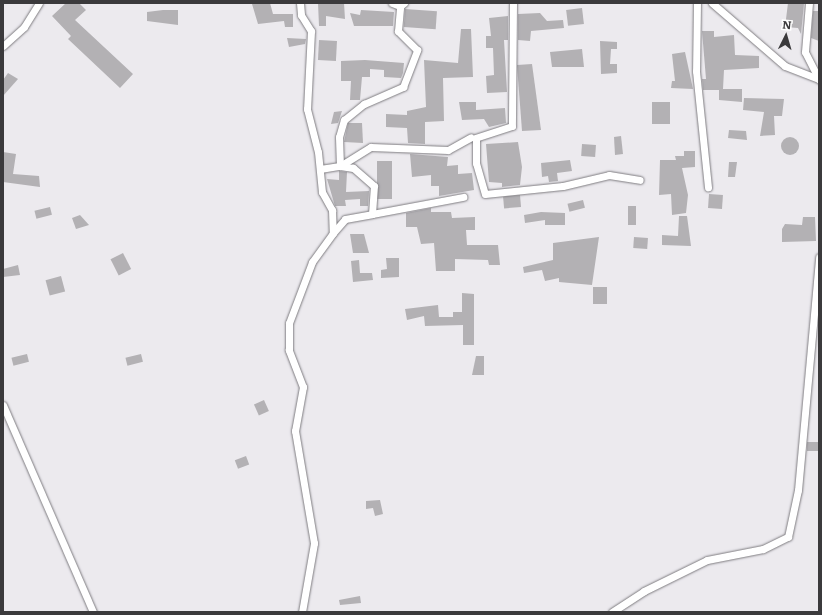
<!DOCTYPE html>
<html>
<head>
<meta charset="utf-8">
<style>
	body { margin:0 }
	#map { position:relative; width:822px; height:615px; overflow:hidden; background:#eceaee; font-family:Literata,serif }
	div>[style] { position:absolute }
	.building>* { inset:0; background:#b3b1b4; transform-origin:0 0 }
	.round { border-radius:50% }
	.roads { filter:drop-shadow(0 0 1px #7e7c80) drop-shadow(0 0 1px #7e7c80) }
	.minor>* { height:7px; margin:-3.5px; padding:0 3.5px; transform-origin:3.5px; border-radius:3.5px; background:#fff }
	span { translate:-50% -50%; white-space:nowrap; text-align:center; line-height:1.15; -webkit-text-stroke:3px #fff; paint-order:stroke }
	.frame { position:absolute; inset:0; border:4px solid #3b3a3c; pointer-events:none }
	.north { position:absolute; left:766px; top:16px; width:40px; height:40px; -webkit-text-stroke:3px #fff; paint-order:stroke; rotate:5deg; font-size:11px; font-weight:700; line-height:16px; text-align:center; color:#3b3a3c }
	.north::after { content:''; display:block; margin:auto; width:14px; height:18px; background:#3b3a3c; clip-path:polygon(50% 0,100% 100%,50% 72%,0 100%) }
</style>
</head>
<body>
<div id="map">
	<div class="building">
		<i style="clip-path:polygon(66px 3px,79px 3px,86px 10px,75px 20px,133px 74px,120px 88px,68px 39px,71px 36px,52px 16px)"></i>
		<i style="clip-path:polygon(270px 3px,273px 14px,293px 14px,293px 27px,285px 27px,284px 21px,258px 24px,252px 4px)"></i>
		<i style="clip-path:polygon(318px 3px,344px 3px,345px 19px,326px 16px,326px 26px,319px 26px)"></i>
		<i style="clip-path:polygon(788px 3px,804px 3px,801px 34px,798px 28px,785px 27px)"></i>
		<i style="left:582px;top:8px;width:16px;height:16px;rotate:83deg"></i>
		<i style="left:405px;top:9px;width:32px;height:18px;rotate:4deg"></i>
		<i style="clip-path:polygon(163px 10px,178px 10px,178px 25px,147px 21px,147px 12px)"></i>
		<i style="clip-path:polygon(361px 10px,394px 12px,393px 26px,354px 26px,350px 13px,360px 15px)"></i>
		<i style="clip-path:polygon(813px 11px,819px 11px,819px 41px,811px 38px)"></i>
		<i style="clip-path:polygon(540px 13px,547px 21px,563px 20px,564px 28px,531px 31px,530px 41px,518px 40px,518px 14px)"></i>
		<i style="clip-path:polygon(508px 16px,508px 40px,504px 40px,507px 92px,487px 93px,486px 76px,494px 75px,493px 48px,486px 48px,486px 36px,491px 36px,489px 18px)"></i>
		<i style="clip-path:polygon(461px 29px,471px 29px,473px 77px,443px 78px,444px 121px,425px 122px,425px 144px,408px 143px,407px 128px,386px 127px,386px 114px,407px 115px,407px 111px,426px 107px,424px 60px,458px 63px)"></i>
		<i style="clip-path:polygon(702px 31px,714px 31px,714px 37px,734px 35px,735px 55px,759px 56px,759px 68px,724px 70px,723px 89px,742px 89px,742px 102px,719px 100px,719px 90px,703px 90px,702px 79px,706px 79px)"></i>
		<i style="clip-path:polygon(287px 38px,306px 39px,305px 44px,289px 47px)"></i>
		<i style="left:319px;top:40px;width:18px;height:20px;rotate:3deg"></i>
		<i style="clip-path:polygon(600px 41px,617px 42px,617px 49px,611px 49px,610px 64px,617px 64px,617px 73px,601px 74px)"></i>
		<i style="clip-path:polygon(582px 49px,584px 67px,552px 67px,550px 52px)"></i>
		<i style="clip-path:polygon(685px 52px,693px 89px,671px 88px,672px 81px,675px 81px,672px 54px)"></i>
		<i style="clip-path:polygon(365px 60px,404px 63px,403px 73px,401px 78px,384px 77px,384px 70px,370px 69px,370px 77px,362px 77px,360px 100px,350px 100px,351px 81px,341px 81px,341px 61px)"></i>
		<i style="clip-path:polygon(532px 64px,541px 130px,522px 131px,517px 65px)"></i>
		<i style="clip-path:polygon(8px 73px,18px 79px,3px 96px,3px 80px)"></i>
		<i style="clip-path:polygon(744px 98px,784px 99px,782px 116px,774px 116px,775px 135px,760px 136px,764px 112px,743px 110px)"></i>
		<i style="clip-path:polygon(459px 102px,476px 102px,476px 110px,505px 108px,506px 123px,489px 127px,484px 119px,462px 120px)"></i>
		<i style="left:652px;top:102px;width:18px;height:22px"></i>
		<i style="clip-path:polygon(342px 111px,338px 123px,331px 124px,334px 112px)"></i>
		<i style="clip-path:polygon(348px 123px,362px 123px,363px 143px,344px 142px)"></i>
		<i style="clip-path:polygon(729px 130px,746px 131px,747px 140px,728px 138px)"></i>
		<i style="clip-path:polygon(621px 136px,623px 154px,615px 155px,614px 137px)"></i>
		<i class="round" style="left:781px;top:137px;width:18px;height:18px"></i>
		<i style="clip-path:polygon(518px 142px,522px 167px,520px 185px,502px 187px,502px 183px,489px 182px,486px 144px)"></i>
		<i style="left:582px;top:144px;width:14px;height:12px;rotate:4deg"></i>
		<i style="clip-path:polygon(684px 151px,695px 151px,695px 167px,682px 168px,688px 195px,686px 213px,672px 215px,671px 194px,659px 195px,660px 160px,676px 160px,675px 156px,684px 156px)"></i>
		<i style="clip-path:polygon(3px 152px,16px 154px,13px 174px,39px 176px,40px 187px,3px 182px)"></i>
		<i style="clip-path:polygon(410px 154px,448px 157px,447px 166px,458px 165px,458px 174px,472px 173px,474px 190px,439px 196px,439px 186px,431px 186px,431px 175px,412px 177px)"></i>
		<i style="clip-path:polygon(570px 160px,572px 171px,557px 173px,558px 181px,549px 182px,548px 176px,542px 177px,541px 163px)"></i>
		<i style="left:377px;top:161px;width:15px;height:38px"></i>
		<i style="clip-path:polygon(729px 162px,737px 162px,735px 177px,728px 177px)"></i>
		<i style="clip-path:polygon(339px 171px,347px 172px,346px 192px,369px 191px,368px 206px,360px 206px,360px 199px,345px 200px,346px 206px,335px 206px,327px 179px,339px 180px)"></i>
		<i style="left:709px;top:194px;width:14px;height:14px;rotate:4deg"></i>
		<i style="left:520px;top:195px;width:12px;height:17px;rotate:85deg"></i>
		<i style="left:583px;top:200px;width:8px;height:16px;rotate:76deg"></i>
		<i style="left:628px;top:206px;width:8px;height:19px"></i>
		<i style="left:50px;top:207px;width:8px;height:16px;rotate:76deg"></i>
		<i style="clip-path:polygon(431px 208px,431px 212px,451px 212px,452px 218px,475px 217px,475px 230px,466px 230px,467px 245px,498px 245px,500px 265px,489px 265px,488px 260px,455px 259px,455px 271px,436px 271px,434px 243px,421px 244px,417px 227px,406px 227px,406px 213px)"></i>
		<i style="clip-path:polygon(541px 212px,565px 213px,565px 225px,545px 225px,545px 220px,525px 223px,524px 215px)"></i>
		<i style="clip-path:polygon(80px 215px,89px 225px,76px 229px,72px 218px)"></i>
		<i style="clip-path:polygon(679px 216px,687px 216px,691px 246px,662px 245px,662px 235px,678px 236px)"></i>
		<i style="clip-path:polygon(803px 217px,815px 217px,816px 241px,782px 242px,782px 229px,785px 224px,802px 225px)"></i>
		<i style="clip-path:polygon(350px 234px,364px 234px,369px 253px,353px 253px)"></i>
		<i style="clip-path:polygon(599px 237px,592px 285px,559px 282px,559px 278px,545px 281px,542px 270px,524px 273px,523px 267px,553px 260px,553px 243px)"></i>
		<i style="left:634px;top:237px;width:14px;height:11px;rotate:4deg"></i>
		<i style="left:123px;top:253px;width:18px;height:14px;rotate:63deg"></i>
		<i style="clip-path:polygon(386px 258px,399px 258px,399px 277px,381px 278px,381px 270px,387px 269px)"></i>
		<i style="clip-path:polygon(359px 260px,360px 273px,372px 273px,373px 280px,353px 282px,351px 261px)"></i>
		<i style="clip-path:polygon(18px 265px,20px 275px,3px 277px,3px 269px)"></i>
		<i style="left:61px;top:276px;width:16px;height:16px;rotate:75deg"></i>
		<i style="left:607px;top:287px;width:17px;height:14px;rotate:90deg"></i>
		<i style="clip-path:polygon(462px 293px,474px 294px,474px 345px,463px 345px,463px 325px,425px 326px,424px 316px,407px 320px,405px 309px,438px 305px,439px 317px,453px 317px,453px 312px,462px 312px)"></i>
		<i style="left:27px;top:354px;width:8px;height:16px;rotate:76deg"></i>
		<i style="left:141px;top:354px;width:8px;height:16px;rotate:76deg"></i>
		<i style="clip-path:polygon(476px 356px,484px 356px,484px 375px,472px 375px)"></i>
		<i style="left:264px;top:400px;width:12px;height:11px;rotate:66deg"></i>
		<i style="left:807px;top:442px;width:12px;height:9px"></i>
		<i style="left:246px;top:456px;width:9px;height:12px;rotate:69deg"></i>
		<i style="clip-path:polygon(380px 500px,383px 514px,375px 516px,373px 508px,366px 509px,366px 501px)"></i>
		<i style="clip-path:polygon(360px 596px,361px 603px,340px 605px,339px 600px)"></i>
	</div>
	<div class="roads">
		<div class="minor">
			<i style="left:300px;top:3px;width:12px;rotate:85deg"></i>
			<i style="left:301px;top:15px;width:19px;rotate:58deg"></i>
			<i style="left:311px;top:31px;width:78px;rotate:92.9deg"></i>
			<i style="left:307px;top:109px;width:44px;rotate:75.7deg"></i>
			<i style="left:318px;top:152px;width:40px;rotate:84.3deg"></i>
			<i style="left:322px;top:192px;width:21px;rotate:61deg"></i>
			<i style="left:332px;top:210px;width:23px;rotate:88deg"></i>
			<i style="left:392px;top:3px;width:9px;rotate:21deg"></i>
			<i style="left:513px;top:3px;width:123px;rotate:90.5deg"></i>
			<i style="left:512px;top:126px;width:38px;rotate:162deg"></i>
			<i style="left:476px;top:138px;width:25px;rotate:90deg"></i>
			<i style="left:476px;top:163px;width:32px;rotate:74deg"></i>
			<i style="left:485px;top:194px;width:78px;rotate:-5.9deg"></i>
			<i style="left:563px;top:186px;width:47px;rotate:-13.4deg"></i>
			<i style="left:609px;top:175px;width:31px;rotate:9deg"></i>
			<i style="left:697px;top:3px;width:68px;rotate:90.8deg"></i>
			<i style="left:696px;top:71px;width:117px;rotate:84.1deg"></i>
			<i style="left:712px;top:3px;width:96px;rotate:40.8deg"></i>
			<i style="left:785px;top:66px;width:36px;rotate:21deg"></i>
			<i style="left:809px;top:3px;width:49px;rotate:94.7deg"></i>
			<i style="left:805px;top:52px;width:31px;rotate:63deg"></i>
			<i style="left:3px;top:46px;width:28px;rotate:-42deg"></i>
			<i style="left:24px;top:27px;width:28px;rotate:-58deg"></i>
			<i style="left:320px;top:169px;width:20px;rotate:-9deg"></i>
			<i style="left:340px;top:166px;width:36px;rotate:-32deg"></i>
			<i style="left:371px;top:147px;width:77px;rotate:2.2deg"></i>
			<i style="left:448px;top:150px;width:26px;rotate:-29deg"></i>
			<i style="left:372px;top:214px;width:93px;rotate:-10.6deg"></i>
			<i style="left:3px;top:405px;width:226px;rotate:66.5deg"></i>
			<i style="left:302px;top:612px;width:70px;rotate:-80.1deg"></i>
			<i style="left:314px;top:543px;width:114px;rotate:-99.6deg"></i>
			<i style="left:295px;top:431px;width:45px;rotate:-79.7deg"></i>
			<i style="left:303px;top:387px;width:40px;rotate:-111deg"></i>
			<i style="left:289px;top:350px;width:27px;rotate:-90deg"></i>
			<i style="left:289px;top:323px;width:65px;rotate:-69.3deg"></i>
			<i style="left:312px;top:262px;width:36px;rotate:-54deg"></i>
			<i style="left:333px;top:233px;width:18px;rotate:-49deg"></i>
			<i style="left:345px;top:219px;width:27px;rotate:-10deg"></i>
			<i style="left:372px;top:214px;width:28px;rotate:-86deg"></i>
			<i style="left:374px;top:186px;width:28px;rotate:-139deg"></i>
			<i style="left:353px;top:168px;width:13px;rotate:-171deg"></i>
			<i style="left:340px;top:166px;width:29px;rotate:-92deg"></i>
			<i style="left:339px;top:137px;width:18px;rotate:-74deg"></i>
			<i style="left:344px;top:120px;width:26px;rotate:-39deg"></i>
			<i style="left:364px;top:104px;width:43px;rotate:-23.6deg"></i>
			<i style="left:403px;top:87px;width:40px;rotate:-69deg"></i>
			<i style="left:417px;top:50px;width:27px;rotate:-135deg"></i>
			<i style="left:398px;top:31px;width:25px;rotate:-85deg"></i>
			<i style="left:400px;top:6px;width:5px;rotate:-37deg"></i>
			<i style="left:612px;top:612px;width:38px;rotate:-33deg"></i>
			<i style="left:644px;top:591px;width:70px;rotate:-26.2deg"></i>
			<i style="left:707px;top:560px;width:57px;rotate:-11.1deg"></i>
			<i style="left:763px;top:549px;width:28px;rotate:-26deg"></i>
			<i style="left:788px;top:537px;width:48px;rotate:-78deg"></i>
			<i style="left:798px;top:490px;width:234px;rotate:-84.8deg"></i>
		</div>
	</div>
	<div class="frame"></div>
	<div class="north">N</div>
</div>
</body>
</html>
